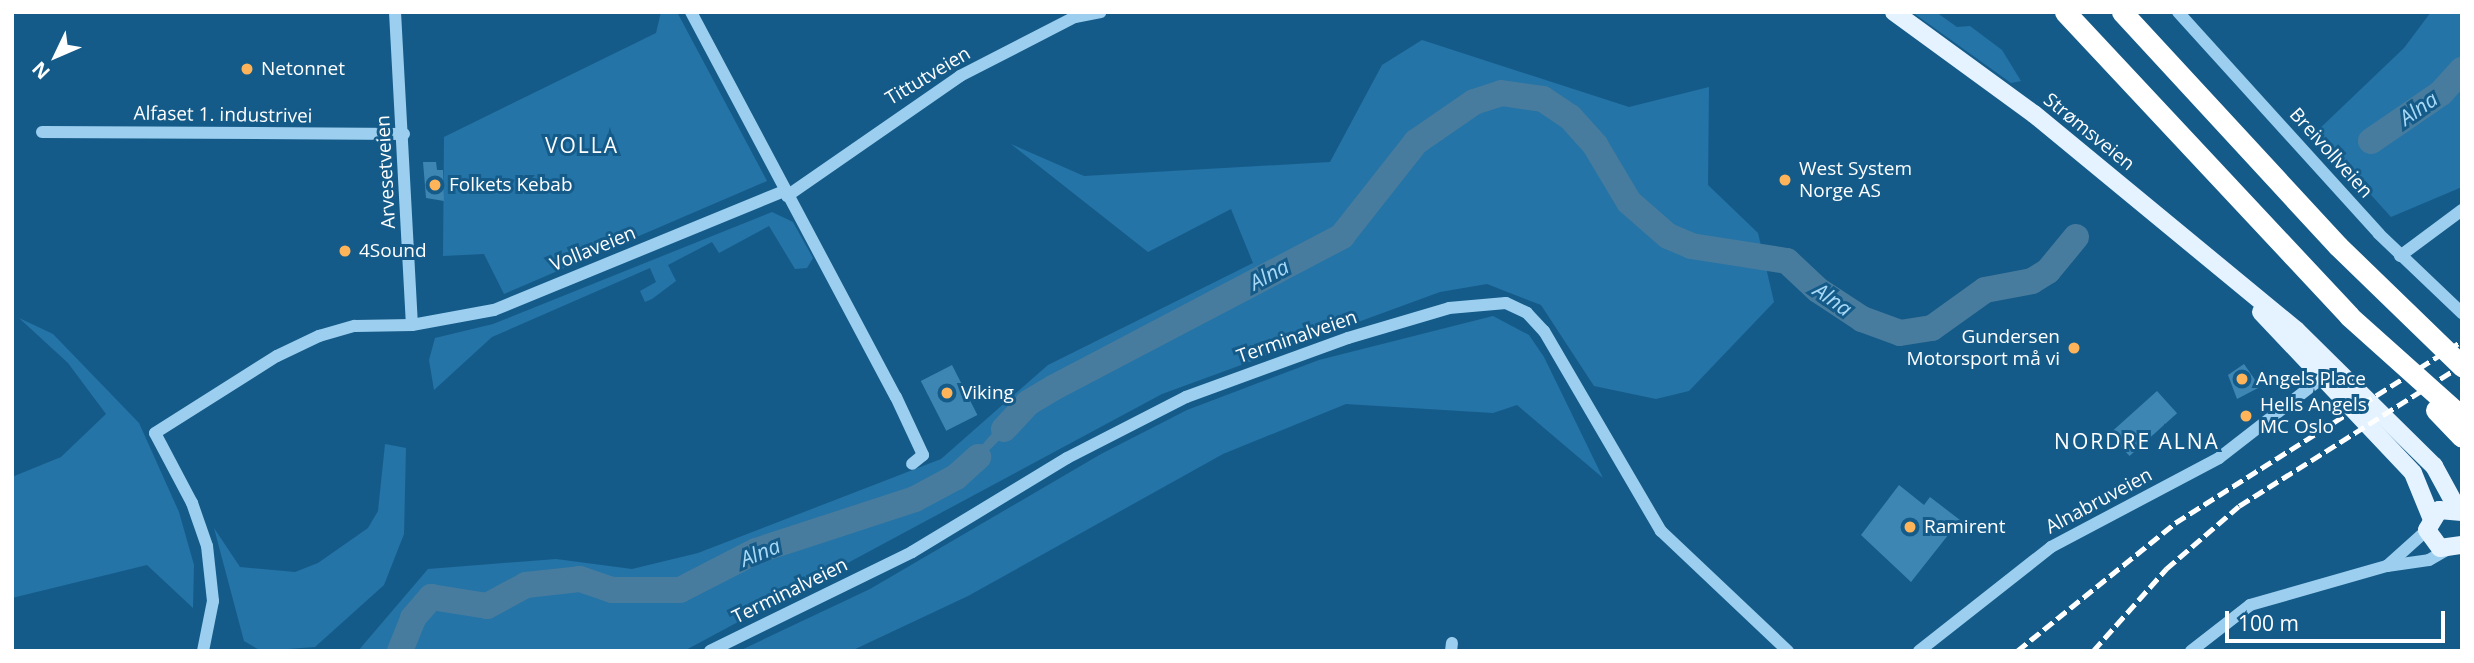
<!DOCTYPE html>
<html>
<head>
<meta charset="utf-8">
<style>
	body { margin:0 }
	#map { position:relative; width:2474px; height:663px; overflow:hidden; background:#155b89; font-family:"Open Sans",sans-serif }
	div>[style] { position:absolute }
	.green>* { inset:0; background:#2474a7 }
	.water>* { inset:0; background:#487c9e }
	.river>* { height:26px; margin:-13px; padding:0 13px; transform-origin:13px; border-radius:13px; background:#487c9e }
	.building>* { inset:0; background:#3d85b2; transform-origin:0 0 }
	.minor>* { height:12px; margin:-6px; padding:0 6px; transform-origin:6px; border-radius:6px; background:#9ccfef }
	.major>* { height:18px; margin:-9px; padding:0 9px; transform-origin:9px; border-radius:9px; background:#e4f3ff }
	.highway>* { height:21px; margin:-10.5px; padding:0 10.5px; transform-origin:10.5px; border-radius:10.5px; background:#fff }
	.rail>* { height:4.5px; margin-top:-2.25px; transform-origin:0; background:repeating-linear-gradient(90deg,#fff 0 12px,transparent 0 17px) }
	.dots>* { width:19px; height:19px; translate:-50% -50%; box-sizing:border-box; border:4px solid #155b89; border-radius:50% }
	span { translate:-50% -50%; white-space:nowrap; text-align:center; line-height:1.15; -webkit-text-stroke:6px #155b89; paint-order:stroke }
	.poi-label { font-size:19px; color:#fff }
	.left { translate:0 -50%; text-align:left }
	.right { translate:-100% -50%; text-align:right }
	.street-label { font-size:19px; color:#fff }
	.water-label { font-size:21px; color:#a7d9f6; font-style:italic }
	.neighbourhood-label { font-size:21px; color:#fff; letter-spacing:2px }
	.frame { position:absolute; inset:0; border:14px solid #fff; pointer-events:none }
	.north { position:absolute; left:21px; top:21px; width:70px; height:70px; -webkit-text-stroke:5px #155b89; paint-order:stroke; rotate:226deg; font-size:19px; font-weight:700; line-height:28px; text-align:center; color:#fff }
	.north::after { content:''; display:block; margin:auto; width:24px; height:32px; background:#fff; clip-path:polygon(50% 0,100% 100%,50% 72%,0 100%) }
	.scale { position:absolute; left:2225px; top:611px; width:220px; height:32px; box-sizing:border-box; border:4px solid #fff; border-top:0; padding-left:9px; font-size:21px; line-height:24px; white-space:nowrap; color:#fff; -webkit-text-stroke:5px #155b89; paint-order:stroke }
</style>
</head>
<body>
<div id="map">
	<div class="green">
		<i style="clip-path:polygon(661px 12px,677px 12px,767px 181px,504px 294px,484px 254px,443px 256px,444px 137px,656px 33px)"></i>
		<i style="clip-path:polygon(1912px 12px,1936px 12px,1957px 27px,1970px 26px,2002px 50px,2021px 81px,2011px 83px)"></i>
		<i style="clip-path:polygon(2431px 12px,2462px 12px,2462px 187px,2391px 217px,2315px 133px,2404px 48px)"></i>
		<i style="clip-path:polygon(1422px 40px,1629px 107px,1709px 87px,1708px 185px,1758px 233px,1774px 302px,1689px 391px,1656px 399px,1594px 386px,1541px 305px,1487px 284px,1440px 292px,1162px 394px,684px 651px,358px 651px,428px 569px,556px 559px,632px 569px,698px 553px,941px 459px,1048px 365px,1253px 263px,1231px 209px,1148px 252px,1011px 144px,1084px 176px,1330px 162px,1382px 65px)"></i>
		<i style="clip-path:polygon(772px 212px,793px 222px,813px 258px,807px 268px,795px 269px,769px 226px,719px 253px,712px 242px,668px 265px,676px 281px,652px 299px,645px 302px,640px 291px,656px 282px,650px 268px,492px 337px,434px 390px,429px 360px,435px 338px,493px 324px)"></i>
		<i style="clip-path:polygon(1493px 316px,1529px 335px,1544px 357px,1603px 478px,1517px 405px,1493px 413px,1346px 404px,1223px 454px,968px 596px,851px 651px,739px 651px,870px 589px,1101px 454px,1187px 410px,1319px 360px)"></i>
		<i style="clip-path:polygon(19px 318px,53px 334px,139px 423px,179px 512px,194px 565px,193px 608px,147px 565px,12px 598px,12px 477px,61px 457px,106px 414px,68px 363px)"></i>
		<i style="clip-path:polygon(385px 444px,406px 448px,404px 534px,384px 585px,315px 647px,261px 651px,244px 641px,214px 528px,240px 567px,295px 572px,318px 563px,368px 528px,378px 511px)"></i>
	</div>
	<div class="water">
		<i style="clip-path:polygon(1024px 397px,1031px 408px,954px 486px,947px 475px,981px 446px)"></i>
	</div>
	<div class="river">
		<i style="left:2371px;top:141px;width:85px;rotate:-34.4deg"></i>
		<i style="left:2441px;top:93px;width:31px;rotate:-48deg"></i>
		<i style="left:1004px;top:429px;width:35px;rotate:-47deg"></i>
		<i style="left:1028px;top:403px;width:29px;rotate:-31deg"></i>
		<i style="left:1053px;top:388px;width:327px;rotate:-27.7deg"></i>
		<i style="left:1342px;top:236px;width:120px;rotate:-51.8deg"></i>
		<i style="left:1416px;top:142px;width:70px;rotate:-34.6deg"></i>
		<i style="left:1474px;top:102px;width:28px;rotate:-18deg"></i>
		<i style="left:1501px;top:93px;width:42px;rotate:8.1deg"></i>
		<i style="left:1543px;top:99px;width:32px;rotate:34deg"></i>
		<i style="left:1570px;top:117px;width:38px;rotate:48deg"></i>
		<i style="left:1595px;top:145px;width:66px;rotate:59.2deg"></i>
		<i style="left:1629px;top:202px;width:52px;rotate:41.1deg"></i>
		<i style="left:1668px;top:236px;width:25px;rotate:23deg"></i>
		<i style="left:1691px;top:246px;width:97px;rotate:8.9deg"></i>
		<i style="left:1787px;top:261px;width:42px;rotate:43.1deg"></i>
		<i style="left:1818px;top:290px;width:53px;rotate:33.4deg"></i>
		<i style="left:1862px;top:319px;width:40px;rotate:20.2deg"></i>
		<i style="left:1900px;top:333px;width:32px;rotate:-9deg"></i>
		<i style="left:1932px;top:328px;width:65px;rotate:-35.6deg"></i>
		<i style="left:1985px;top:290px;width:48px;rotate:-10.8deg"></i>
		<i style="left:2032px;top:281px;width:19px;rotate:-32deg"></i>
		<i style="left:2048px;top:271px;width:44px;rotate:-50.5deg"></i>
		<i style="left:400px;top:651px;width:35px;rotate:-68deg"></i>
		<i style="left:413px;top:618px;width:28px;rotate:-49deg"></i>
		<i style="left:431px;top:597px;width:57px;rotate:9.1deg"></i>
		<i style="left:487px;top:606px;width:44px;rotate:-28.3deg"></i>
		<i style="left:526px;top:585px;width:54px;rotate:-6.3deg"></i>
		<i style="left:580px;top:579px;width:34px;rotate:19deg"></i>
		<i style="left:612px;top:590px;width:68px"></i>
		<i style="left:680px;top:590px;width:85px;rotate:-27.2deg"></i>
		<i style="left:756px;top:551px;width:167px;rotate:-18.1deg"></i>
		<i style="left:915px;top:499px;width:47px;rotate:-28.2deg"></i>
		<i style="left:956px;top:477px;width:30px;rotate:-42deg"></i>
	</div>
	<div class="building">
		<i style="clip-path:polygon(423px 162px,436px 162px,437px 170px,443px 170px,444px 201px,426px 198px)"></i>
		<i style="clip-path:polygon(2244px 364px,2260px 387px,2237px 399px,2228px 375px)"></i>
		<i style="left:952px;top:365px;width:56px;height:35px;rotate:63deg"></i>
		<i style="left:2157px;top:391px;width:30px;height:64px;rotate:48deg"></i>
		<i style="clip-path:polygon(1899px 485px,1924px 505px,1930px 497px,1960px 520px,1911px 582px,1861px 535px)"></i>
	</div>
	<div class="minor">
		<i style="left:395px;top:12px;width:313px;rotate:86.9deg"></i>
		<i style="left:691px;top:12px;width:436px;rotate:62deg"></i>
		<i style="left:896px;top:397px;width:64px;rotate:65deg"></i>
		<i style="left:923px;top:455px;width:14px;rotate:141deg"></i>
		<i style="left:2178px;top:12px;width:299px;rotate:47.8deg"></i>
		<i style="left:2379px;top:234px;width:115px;rotate:43.6deg"></i>
		<i style="left:42px;top:132px;width:362px;rotate:0.3deg"></i>
		<i style="left:787px;top:196px;width:211px;rotate:-34.7deg"></i>
		<i style="left:960px;top:76px;width:129px;rotate:-27.2deg"></i>
		<i style="left:1075px;top:17px;width:26px;rotate:-11deg"></i>
		<i style="left:2400px;top:256px;width:77px;rotate:-36.6deg"></i>
		<i style="left:2387px;top:566px;width:54px;rotate:-42deg"></i>
		<i style="left:203px;top:651px;width:51px;rotate:-78.7deg"></i>
		<i style="left:213px;top:601px;width:55px;rotate:-96.2deg"></i>
		<i style="left:207px;top:546px;width:46px;rotate:-109.2deg"></i>
		<i style="left:192px;top:503px;width:79px;rotate:-117.9deg"></i>
		<i style="left:155px;top:433px;width:144px;rotate:-32.3deg"></i>
		<i style="left:277px;top:356px;width:47px;rotate:-25.5deg"></i>
		<i style="left:319px;top:336px;width:37px;rotate:-16deg"></i>
		<i style="left:355px;top:326px;width:57px;rotate:-1deg"></i>
		<i style="left:412px;top:325px;width:83px;rotate:-10.4deg"></i>
		<i style="left:494px;top:310px;width:313px;rotate:-22.3deg"></i>
		<i style="left:710px;top:651px;width:225px;rotate:-26.1deg"></i>
		<i style="left:912px;top:552px;width:181px;rotate:-31.2deg"></i>
		<i style="left:1067px;top:458px;width:134px;rotate:-27.1deg"></i>
		<i style="left:1186px;top:397px;width:172px;rotate:-20deg"></i>
		<i style="left:1348px;top:338px;width:105px;rotate:-16.5deg"></i>
		<i style="left:1449px;top:308px;width:57px;rotate:-5deg"></i>
		<i style="left:1506px;top:303px;width:23px;rotate:25deg"></i>
		<i style="left:1527px;top:313px;width:25px;rotate:47deg"></i>
		<i style="left:1544px;top:331px;width:232px;rotate:59.7deg"></i>
		<i style="left:1661px;top:531px;width:175px;rotate:43.4deg"></i>
		<i style="left:1451px;top:651px;width:8px;rotate:-83deg"></i>
		<i style="left:1919px;top:651px;width:168px;rotate:-38.2deg"></i>
		<i style="left:2051px;top:547px;width:190px;rotate:-27.9deg"></i>
		<i style="left:2219px;top:458px;width:138px;rotate:-37.9deg"></i>
		<i style="left:2191px;top:651px;width:75px;rotate:-37.9deg"></i>
		<i style="left:2250px;top:605px;width:142px;rotate:-15.9deg"></i>
		<i style="left:2387px;top:566px;width:42px;rotate:-8.1deg"></i>
		<i style="left:2429px;top:560px;width:20px;rotate:-30deg"></i>
	</div>
	<div class="major">
		<i style="left:1894px;top:12px;width:173px;rotate:36.1deg"></i>
		<i style="left:2034px;top:114px;width:340px;rotate:39.5deg"></i>
		<i style="left:2296px;top:330px;width:194px;rotate:44.6deg"></i>
		<i style="left:2434px;top:466px;width:50px;rotate:61.4deg"></i>
		<i style="left:2261px;top:312px;width:221px;rotate:46.6deg"></i>
		<i style="left:2413px;top:473px;width:48px;rotate:67.8deg"></i>
		<i style="left:2462px;top:512px;width:23px;rotate:-175deg"></i>
		<i style="left:2439px;top:510px;width:23px;rotate:121deg"></i>
		<i style="left:2427px;top:530px;width:22px;rotate:54deg"></i>
		<i style="left:2440px;top:548px;width:22px;rotate:-8deg"></i>
	</div>
	<div class="highway">
		<i style="left:2065px;top:12px;width:416px;rotate:46.9deg"></i>
		<i style="left:2349px;top:316px;width:152px;rotate:41.8deg"></i>
		<i style="left:2122px;top:12px;width:318px;rotate:47.3deg"></i>
		<i style="left:2338px;top:246px;width:173px;rotate:44.1deg"></i>
		<i style="left:2436px;top:410px;width:37px;rotate:46deg"></i>
	</div>
	<div class="rail">
		<i style="left:2017px;top:651px;width:203px;rotate:-39deg"></i>
		<i style="left:2175px;top:523px;width:340px;rotate:-32.4deg"></i>
		<i style="left:2093px;top:651px;width:110px;rotate:-48.3deg"></i>
		<i style="left:2166px;top:569px;width:96px;rotate:-40.8deg"></i>
		<i style="left:2239px;top:506px;width:264px;rotate:-32.3deg"></i>
	</div>
	<div class="dots">
		<i style="left:247px;top:69px;background:#ffb45a"></i>
		<i style="left:1785px;top:180px;background:#ffb45a"></i>
		<i style="left:435px;top:185px;background:#ffb45a"></i>
		<i style="left:345px;top:251px;background:#ffb45a"></i>
		<i style="left:2074px;top:348px;background:#ffb45a"></i>
		<i style="left:2242px;top:379px;background:#ffb45a"></i>
		<i style="left:947px;top:393px;background:#ffb45a"></i>
		<i style="left:2246px;top:416px;background:#ffb45a"></i>
		<i style="left:1910px;top:527px;background:#ffb45a"></i>
	</div>
	<div class="poi-label">
		<span class="left" style="left:261px;top:69px">Netonnet</span>
		<span class="left" style="left:1799px;top:180px">West System<br>Norge AS</span>
		<span class="left" style="left:449px;top:185px">Folkets Kebab</span>
		<span class="left" style="left:359px;top:251px">4Sound</span>
		<span class="right" style="left:2060px;top:348px">Gundersen<br>Motorsport må vi</span>
		<span class="left" style="left:2256px;top:379px">Angels Place</span>
		<span class="left" style="left:961px;top:393px">Viking</span>
		<span class="left" style="left:2260px;top:416px">Hells Angels<br>MC Oslo</span>
		<span class="left" style="left:1924px;top:527px">Ramirent</span>
	</div>
	<div class="street-label">
		<span style="left:928px;top:76px;rotate:-31deg">Tittutveien</span>
		<span style="left:223px;top:115px;rotate:1deg">Alfaset 1. industrivei</span>
		<span style="left:2089px;top:132px;rotate:39deg">Strømsveien</span>
		<span style="left:2331px;top:153px;rotate:48deg">Breivollveien</span>
		<span style="left:386px;top:172px;rotate:-93deg">Arvesetveien</span>
		<span style="left:593px;top:249px;rotate:-22deg">Vollaveien</span>
		<span style="left:1297px;top:337px;rotate:-19deg">Terminalveien</span>
		<span style="left:2099px;top:501px;rotate:-28deg">Alnabruveien</span>
		<span style="left:790px;top:591px;rotate:-26deg">Terminalveien</span>
	</div>
	<div class="water-label">
		<span style="left:2418px;top:108px;rotate:-35deg">Alna</span>
		<span style="left:1269px;top:274px;rotate:-28deg">Alna</span>
		<span style="left:1833px;top:299px;rotate:35deg">Alna</span>
		<span style="left:760px;top:552px;rotate:-22deg">Alna</span>
	</div>
	<div class="neighbourhood-label">
		<span style="left:582px;top:145px">VOLLA</span>
		<span style="left:2137px;top:441px">NORDRE ALNA</span>
	</div>
	<div class="frame"></div>
	<div class="north">N</div>
	<div class="scale">100 m</div>
</div>
</body>
</html>
